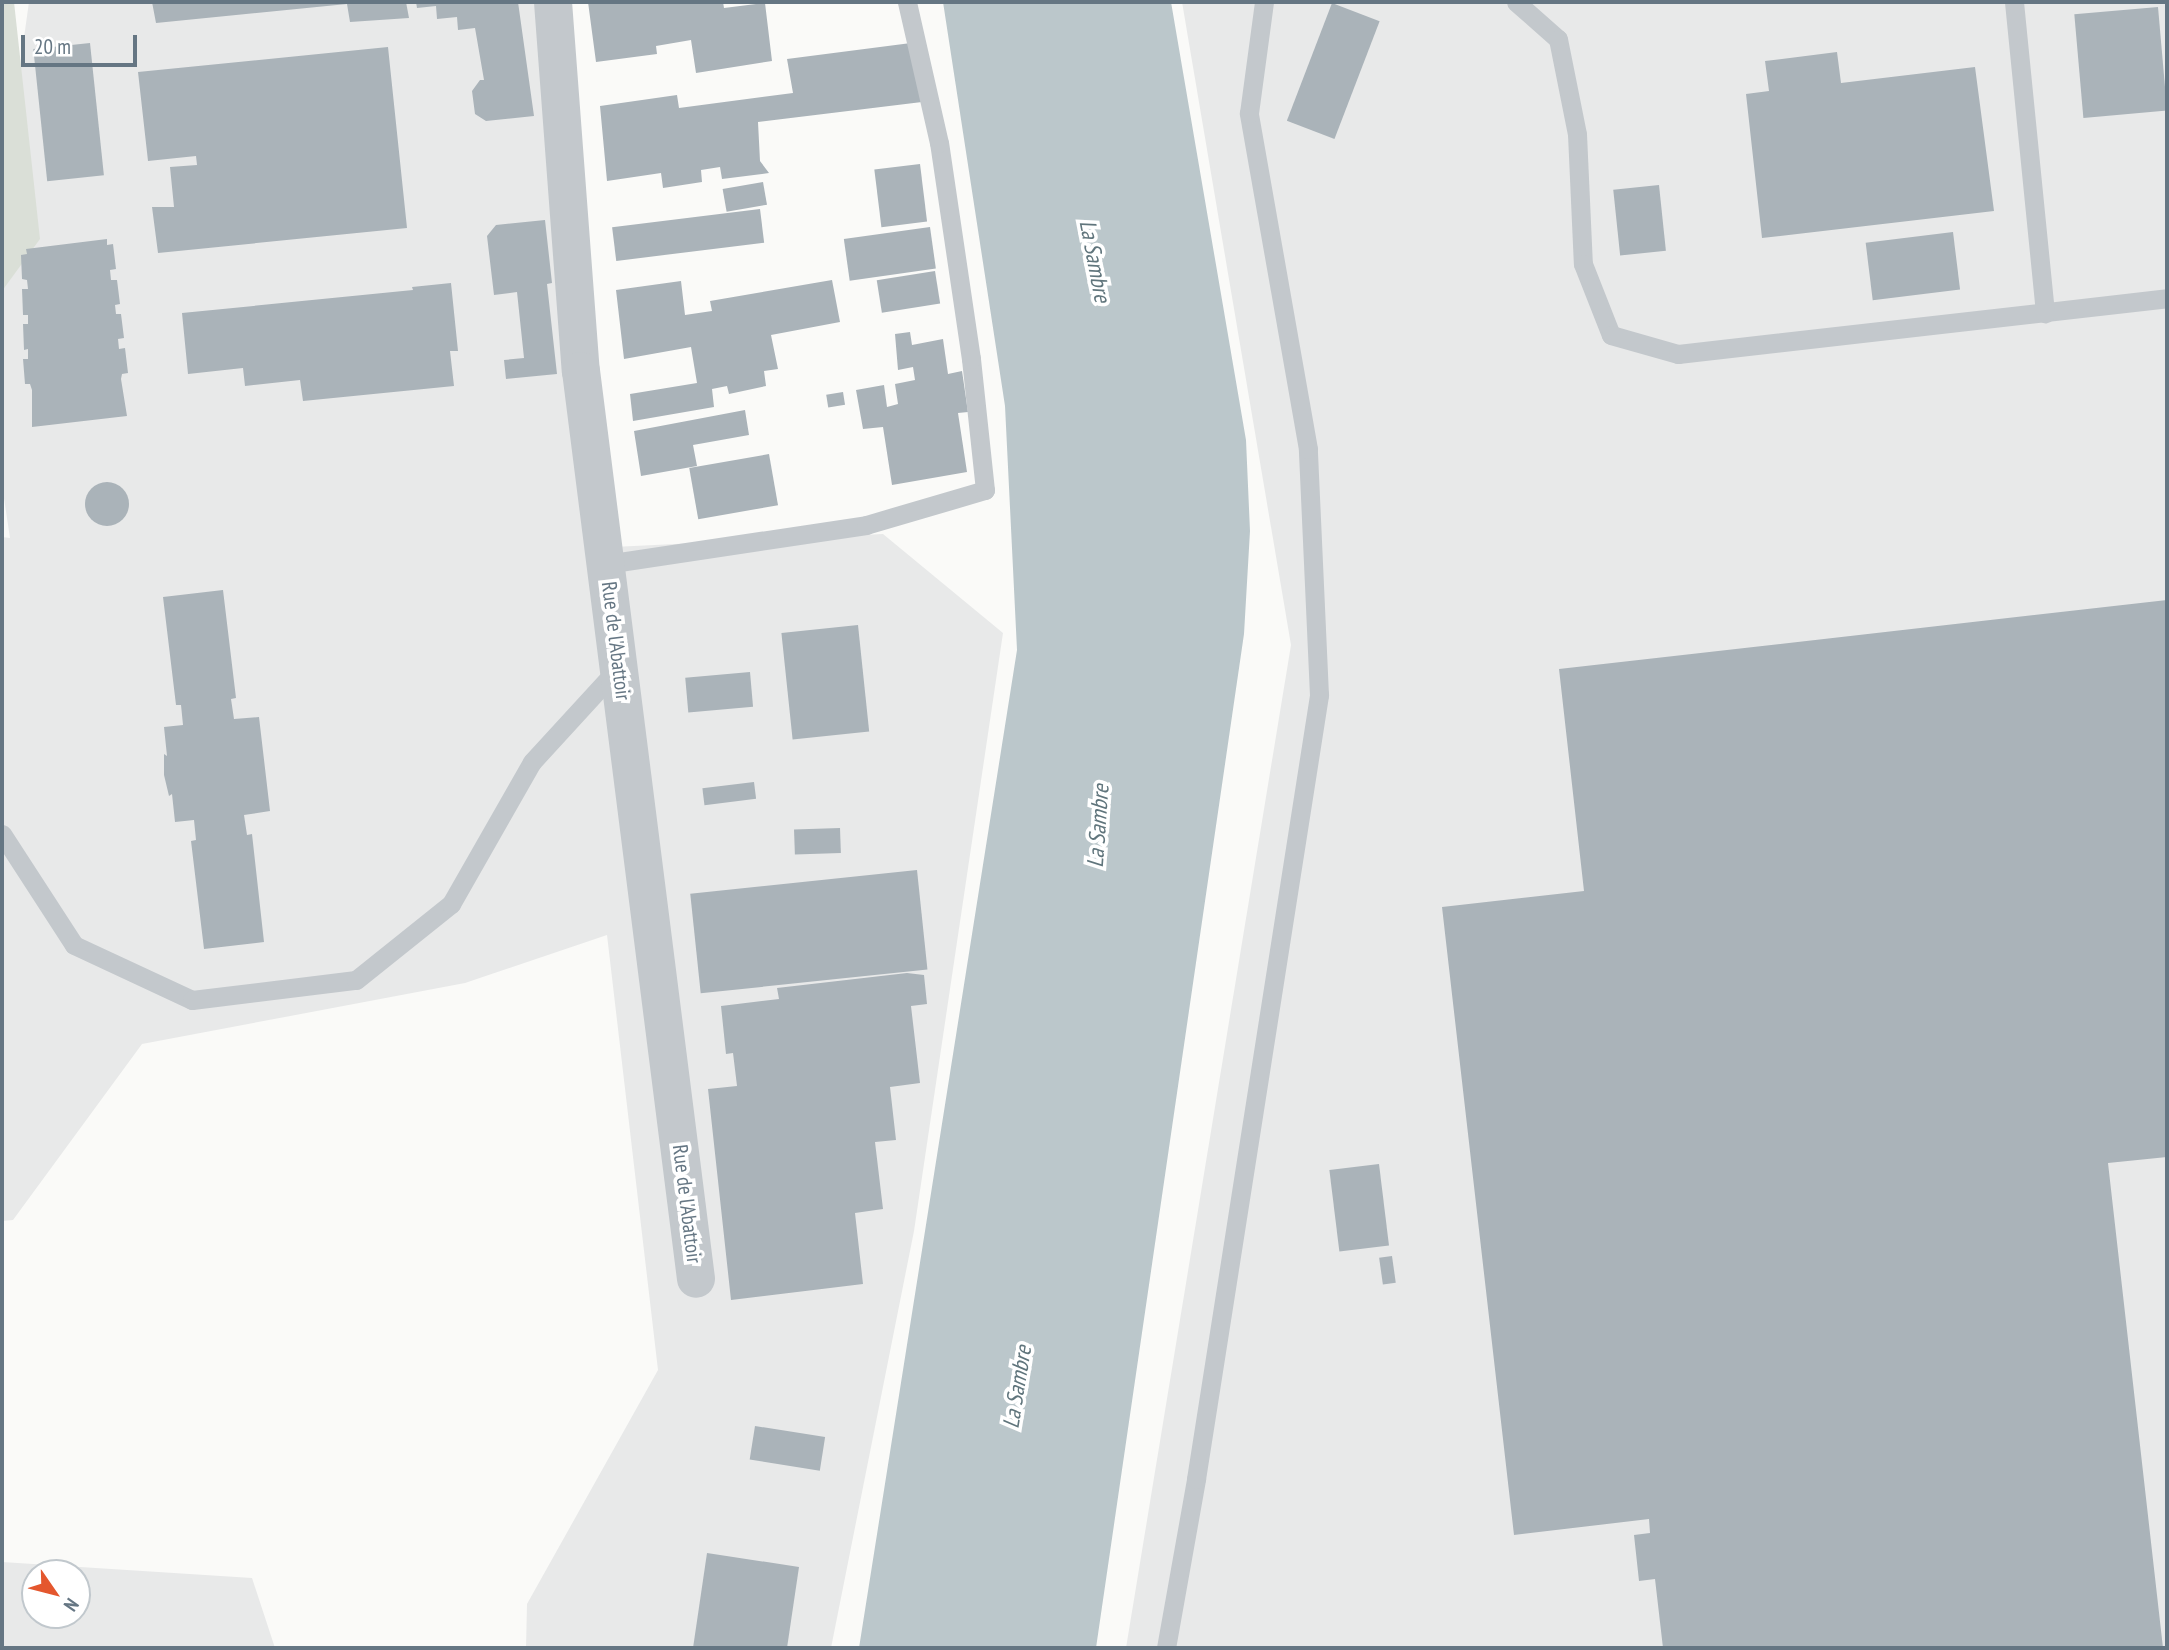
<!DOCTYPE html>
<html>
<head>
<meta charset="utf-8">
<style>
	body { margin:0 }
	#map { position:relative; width:2169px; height:1650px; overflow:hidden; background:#fafaf8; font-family:"PT Sans Narrow",sans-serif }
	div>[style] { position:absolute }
	.built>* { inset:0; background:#e8e9e9 }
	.green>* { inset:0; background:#dadfd7 }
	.water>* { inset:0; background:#bbc7cb }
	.building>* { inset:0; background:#aab3b9; transform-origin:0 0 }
	.round { border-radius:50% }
	.service>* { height:19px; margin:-9.5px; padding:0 9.5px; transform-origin:9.5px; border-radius:9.5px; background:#c3c8cc }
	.minor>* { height:38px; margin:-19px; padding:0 19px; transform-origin:19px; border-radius:19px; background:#c3c8cc }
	span { translate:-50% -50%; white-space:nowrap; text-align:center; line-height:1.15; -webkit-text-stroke:7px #fff; paint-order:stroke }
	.street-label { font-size:21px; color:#657683 }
	.water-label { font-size:23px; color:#60757c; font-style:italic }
	.frame { position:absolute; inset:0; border:4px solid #657683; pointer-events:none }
	.north { position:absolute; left:21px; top:1559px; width:70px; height:70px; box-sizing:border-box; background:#fff; border:2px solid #c1c8cd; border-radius:50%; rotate:125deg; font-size:19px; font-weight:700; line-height:28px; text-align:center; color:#657683 }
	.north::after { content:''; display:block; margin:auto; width:24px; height:32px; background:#e4572e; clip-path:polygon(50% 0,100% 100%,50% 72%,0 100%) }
	.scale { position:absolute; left:21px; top:35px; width:116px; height:32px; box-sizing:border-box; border:4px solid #657683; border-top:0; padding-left:9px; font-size:21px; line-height:24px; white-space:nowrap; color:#657683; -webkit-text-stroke:5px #fff; paint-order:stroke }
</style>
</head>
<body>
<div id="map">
	<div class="built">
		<i style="clip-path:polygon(29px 2px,538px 2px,592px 548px,883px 534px,1003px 633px,914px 1231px,831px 1648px,526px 1648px,527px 1604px,658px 1370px,607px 935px,465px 983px,142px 1044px,13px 1220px,2px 1221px,2px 537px,10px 538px,2px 485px,2px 194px)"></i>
		<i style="clip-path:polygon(1182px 2px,2167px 2px,2167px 1648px,1126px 1648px,1291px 645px)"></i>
		<i style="clip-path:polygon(evenodd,2px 1562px,252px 1578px,275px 1648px,2px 1648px,2px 1562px,35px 1573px,77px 1573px,77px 1615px,35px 1615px,35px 1573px)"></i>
	</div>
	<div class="green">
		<i style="clip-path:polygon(2px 2px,14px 2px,40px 239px,2px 291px)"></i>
	</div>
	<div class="water">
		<i style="clip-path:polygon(943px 2px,1171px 2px,1246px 440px,1250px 531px,1244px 634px,1096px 1648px,859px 1648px,1017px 650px,1005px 406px)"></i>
	</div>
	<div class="building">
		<i style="clip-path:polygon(152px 2px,406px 2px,409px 18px,350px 22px,347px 4px,156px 23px)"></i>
		<i style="clip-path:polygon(416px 2px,518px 2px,534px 116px,486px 121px,475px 114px,472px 91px,480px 80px,484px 80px,475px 28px,458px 30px,457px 17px,437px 19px,436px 6px,417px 8px)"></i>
		<i style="clip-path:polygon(588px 2px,723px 2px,724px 8px,765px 3px,772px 61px,696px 73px,691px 40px,656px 46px,657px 54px,596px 62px)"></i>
		<i style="left:1332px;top:3px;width:51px;height:126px;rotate:21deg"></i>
		<i style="left:2158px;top:7px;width:104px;height:84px;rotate:85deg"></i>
		<i style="left:90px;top:43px;width:133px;height:57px;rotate:84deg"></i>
		<i style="clip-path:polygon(911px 43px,922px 102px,758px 122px,760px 161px,769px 173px,722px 179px,720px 167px,701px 170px,702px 182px,663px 188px,661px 173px,607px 181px,600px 106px,677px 95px,679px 108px,793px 93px,787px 59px)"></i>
		<i style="clip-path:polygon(388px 47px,407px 228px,158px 253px,152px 207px,174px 207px,170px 167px,197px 165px,196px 156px,148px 161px,138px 72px)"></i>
		<i style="clip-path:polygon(1837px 52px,1841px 83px,1975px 67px,1994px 211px,1762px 238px,1746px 94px,1769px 91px,1765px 61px)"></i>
		<i style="left:920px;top:164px;width:58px;height:46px;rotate:83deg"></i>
		<i style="left:763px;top:182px;width:23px;height:41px;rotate:80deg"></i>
		<i style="left:1659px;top:185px;width:66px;height:46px;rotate:84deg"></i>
		<i style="left:760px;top:209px;width:34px;height:149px;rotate:83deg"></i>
		<i style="clip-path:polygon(545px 220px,552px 283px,547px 284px,557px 374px,506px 379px,504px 360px,524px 358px,517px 292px,494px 295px,487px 236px,496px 225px)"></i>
		<i style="left:930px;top:227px;width:42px;height:87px;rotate:82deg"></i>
		<i style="left:1953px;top:232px;width:58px;height:88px;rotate:83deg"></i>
		<i style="clip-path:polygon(107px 239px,107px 245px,113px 244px,116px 269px,110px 270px,111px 280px,117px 280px,120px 304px,115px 305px,116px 314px,121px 314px,124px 338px,118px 339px,119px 349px,125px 348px,128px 373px,122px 374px,121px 379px,127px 416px,32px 427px,32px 390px,30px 384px,25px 384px,23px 359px,28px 359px,28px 349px,24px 350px,23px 324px,28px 324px,28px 315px,23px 315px,22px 289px,28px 289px,27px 280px,22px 279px,21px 255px,27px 254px,26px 249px)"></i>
		<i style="left:935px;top:271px;width:33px;height:59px;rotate:81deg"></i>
		<i style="clip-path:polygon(832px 280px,840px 322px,771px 335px,778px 369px,764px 371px,766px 386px,729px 394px,727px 386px,712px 389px,714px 407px,633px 421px,630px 394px,697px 383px,691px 347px,624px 359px,616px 290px,681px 281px,685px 315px,712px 311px,710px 301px)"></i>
		<i style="clip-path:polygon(451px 283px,458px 351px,450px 351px,454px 386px,303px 401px,300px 380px,245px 386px,243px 368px,188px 374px,182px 313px,413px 290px,412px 287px)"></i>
		<i style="clip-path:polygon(910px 332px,912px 345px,943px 339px,948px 374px,962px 371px,968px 412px,958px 413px,967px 472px,892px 485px,883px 427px,863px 429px,856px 390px,884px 385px,887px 407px,898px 404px,895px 384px,915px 380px,913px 367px,898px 370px,895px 334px)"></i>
		<i style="left:843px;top:392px;width:13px;height:17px;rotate:81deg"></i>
		<i style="clip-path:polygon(745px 410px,749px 435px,693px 445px,697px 466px,641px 476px,634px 431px)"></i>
		<i style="left:769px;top:454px;width:52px;height:81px;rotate:80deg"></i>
		<i class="round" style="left:85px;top:482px;width:44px;height:44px"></i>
		<i style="clip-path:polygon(223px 590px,236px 698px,231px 699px,234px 719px,259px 717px,270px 811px,244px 815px,247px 835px,252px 834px,264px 942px,204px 949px,191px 841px,196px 840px,194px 820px,175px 822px,172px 794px,169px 796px,164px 775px,164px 754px,167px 756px,164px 727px,183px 725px,181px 705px,176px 705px,163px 597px)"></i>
		<i style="clip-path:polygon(2167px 600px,2167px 1157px,2108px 1163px,2163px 1648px,1663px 1648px,1655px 1579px,1639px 1581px,1634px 1535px,1650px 1533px,1649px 1519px,1514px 1535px,1442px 907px,1584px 891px,1559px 669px)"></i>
		<i style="left:858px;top:625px;width:107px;height:77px;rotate:84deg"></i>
		<i style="left:750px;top:672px;width:35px;height:65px;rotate:85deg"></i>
		<i style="left:754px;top:782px;width:17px;height:52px;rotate:83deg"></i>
		<i style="left:840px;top:828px;width:25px;height:46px;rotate:88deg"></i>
		<i style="left:917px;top:870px;width:100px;height:228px;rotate:84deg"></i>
		<i style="clip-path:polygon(907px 973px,924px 975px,927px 1004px,911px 1006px,920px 1083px,890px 1087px,896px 1140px,875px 1142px,883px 1209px,855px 1213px,863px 1284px,731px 1300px,708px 1089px,737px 1086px,733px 1053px,726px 1054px,721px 1006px,779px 999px,777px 988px)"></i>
		<i style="left:1379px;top:1164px;width:82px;height:50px;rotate:83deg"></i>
		<i style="left:1392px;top:1256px;width:27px;height:13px;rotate:82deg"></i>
		<i style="left:755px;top:1426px;width:71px;height:34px;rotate:9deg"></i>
		<i style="clip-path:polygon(707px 1553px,799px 1567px,787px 1648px,693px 1648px)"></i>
	</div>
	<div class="service">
		<i style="left:1516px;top:2px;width:56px;rotate:41.4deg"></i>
		<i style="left:1558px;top:39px;width:97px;rotate:78.7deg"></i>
		<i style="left:1577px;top:134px;width:130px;rotate:87.4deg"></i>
		<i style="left:1583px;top:264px;width:76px;rotate:68.5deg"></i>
		<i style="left:1611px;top:335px;width:70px;rotate:15.8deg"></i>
		<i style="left:1678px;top:354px;width:492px;rotate:-6.5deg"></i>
		<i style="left:2014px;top:2px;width:313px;rotate:84.3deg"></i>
		<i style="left:606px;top:564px;width:263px;rotate:-8.5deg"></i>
		<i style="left:866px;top:525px;width:124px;rotate:-16.4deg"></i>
		<i style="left:985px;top:490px;width:132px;rotate:-96.1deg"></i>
		<i style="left:971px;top:359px;width:218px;rotate:-98.4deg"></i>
		<i style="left:939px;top:143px;width:145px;rotate:-102.8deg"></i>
		<i style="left:2px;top:834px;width:132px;rotate:57deg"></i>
		<i style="left:74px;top:945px;width:130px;rotate:25deg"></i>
		<i style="left:192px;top:1000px;width:165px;rotate:-7deg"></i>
		<i style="left:356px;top:980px;width:122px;rotate:-38.7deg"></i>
		<i style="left:451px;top:904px;width:163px;rotate:-60.3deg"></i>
		<i style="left:532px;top:762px;width:127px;rotate:-47.5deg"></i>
		<i style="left:1166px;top:1648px;width:172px;rotate:-79.9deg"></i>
		<i style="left:1196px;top:1479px;width:794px;rotate:-81.08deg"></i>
		<i style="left:1319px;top:695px;width:246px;rotate:-92.6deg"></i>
		<i style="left:1308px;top:449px;width:341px;rotate:-100deg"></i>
		<i style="left:1249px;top:113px;width:112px;rotate:-82.3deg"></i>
	</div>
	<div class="minor">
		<i style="left:553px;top:2px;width:370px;rotate:85.7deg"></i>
		<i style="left:581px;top:371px;width:915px;rotate:82.78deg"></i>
	</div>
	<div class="street-label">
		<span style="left:616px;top:641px;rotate:83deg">Rue de l'Abattoir</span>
		<span style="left:687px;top:1204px;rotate:83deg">Rue de l'Abattoir</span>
	</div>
	<div class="water-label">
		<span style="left:1095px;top:261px;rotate:79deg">La Sambre</span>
		<span style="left:1098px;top:826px;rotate:-86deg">La Sambre</span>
		<span style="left:1017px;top:1387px;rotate:-81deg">La Sambre</span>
	</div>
	<div class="frame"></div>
	<div class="north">N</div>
	<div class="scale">20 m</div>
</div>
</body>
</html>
